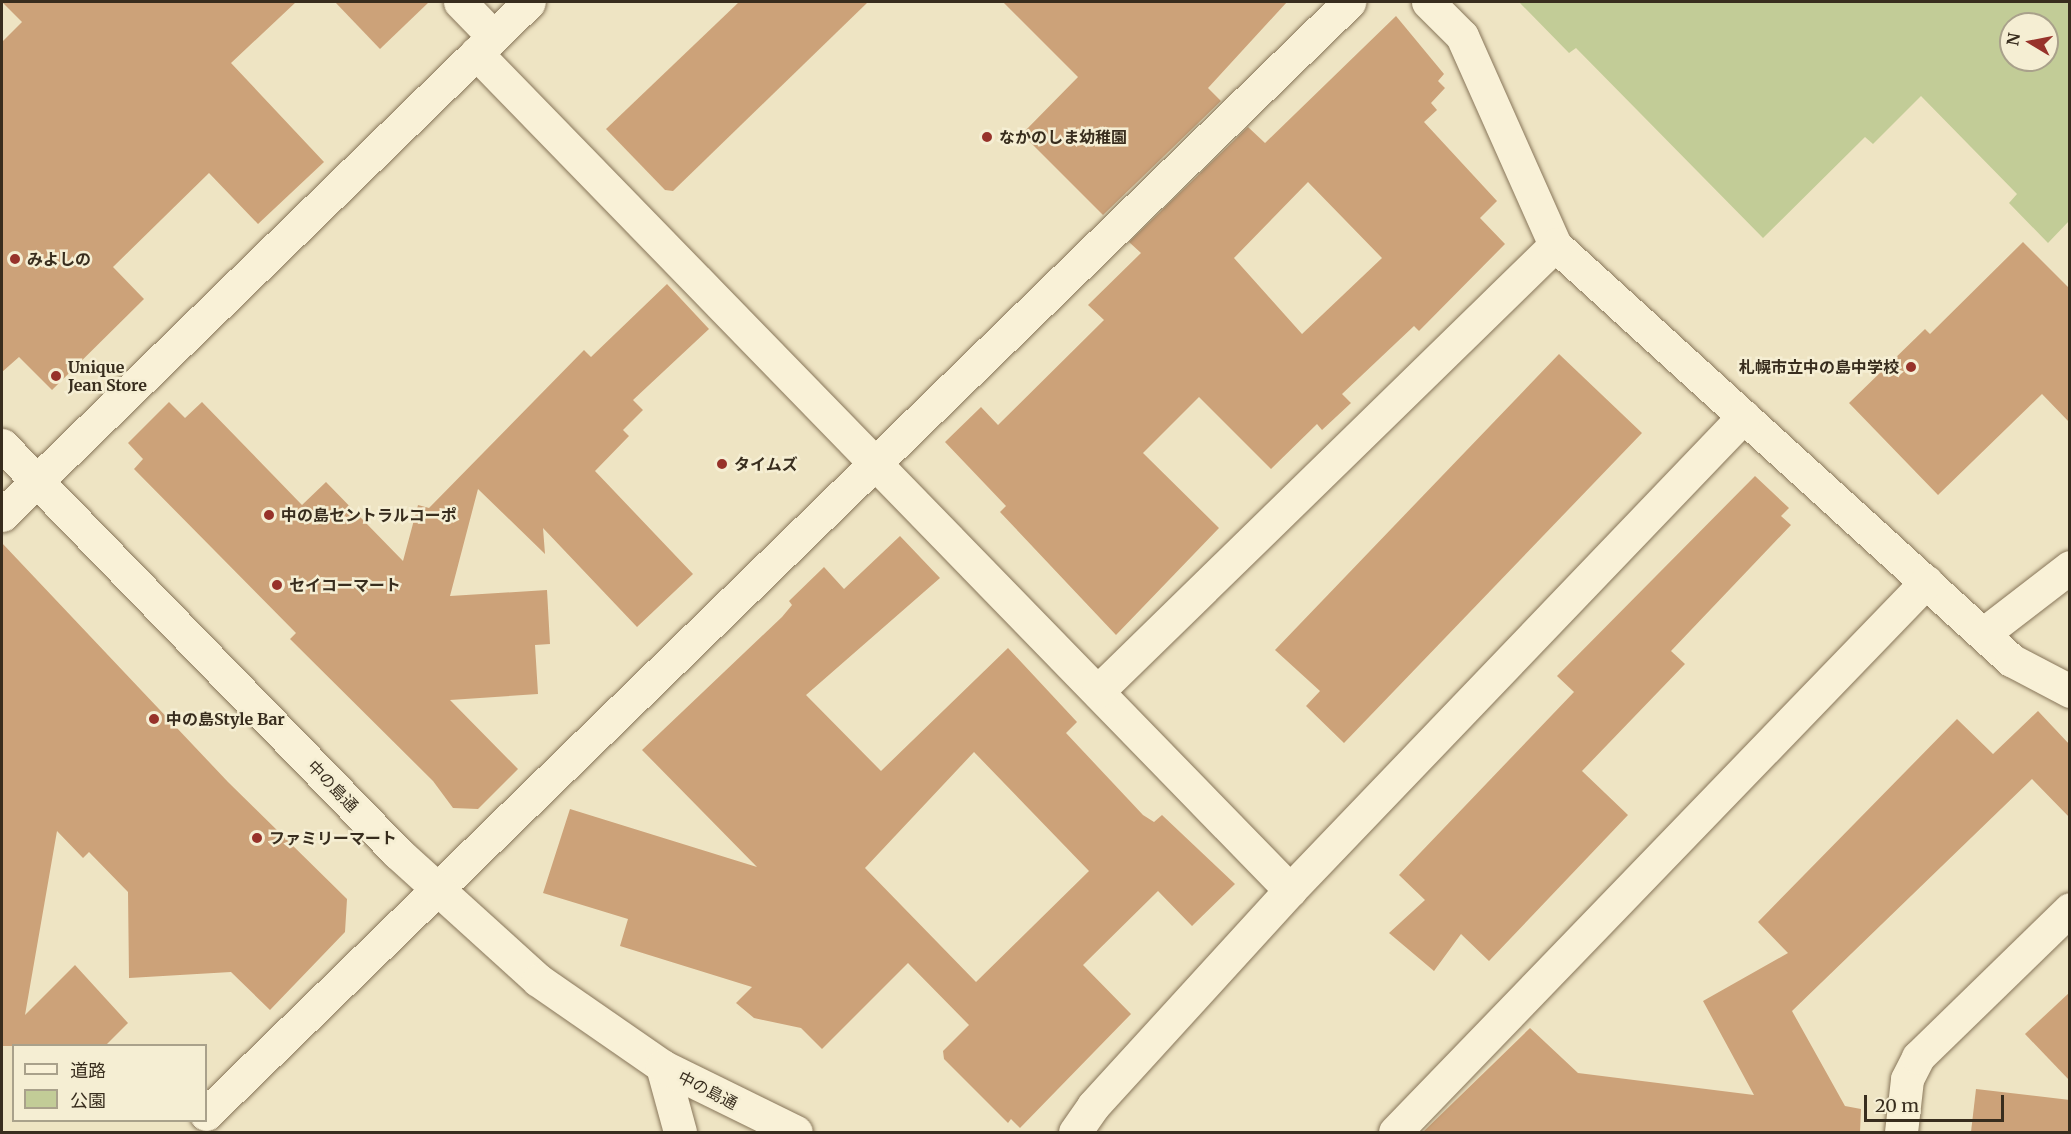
<!DOCTYPE html>
<html>
<head>
<meta charset="utf-8">
<style>
	body { margin:0 }
	#map { position:relative; width:2071px; height:1134px; overflow:hidden; background:#eee4c3; font-family:Merriweather,"Noto Sans JP",serif }
	div>[style] { position:absolute }
	.green>* { inset:0; background:#c2cc97 }
	.building>* { inset:0; background:#cca279 }
	.roads { filter:drop-shadow(0 0 2px #88765a) drop-shadow(0 0 2px #88765a) }
	.street>* { height:33px; margin:-16.5px; padding:0 16.5px; transform-origin:16.5px; border-radius:16.5px; background:#f9f1d7 }
	.secondary>* { height:33px; margin:-16.5px; padding:0 16.5px; transform-origin:16.5px; border-radius:16.5px; background:#f9f1d7 }
	.dots>* { width:16px; height:16px; translate:-50% -50%; box-sizing:border-box; border:3px solid #f5eed3; border-radius:50% }
	span { translate:-50% -50%; white-space:nowrap; text-align:center; line-height:1.15; -webkit-text-stroke:5px #f5eed3; paint-order:stroke }
	.poi-label { font-size:16px; color:#382d1e; font-weight:700 }
	.left { translate:0 -50%; text-align:left }
	.right { translate:-100% -50%; text-align:right }
	.street-label { font-size:16px; color:#382d1e }
	.frame { position:absolute; inset:0; border:3px solid #382d1e; pointer-events:none }
	.legend { position:absolute; left:12px; top:1044px; width:195px; height:78px; box-sizing:border-box; background:#f5eed3; border:2px solid #a9a18b; margin:0; padding:8px 10px; list-style:none; font-size:18px; color:#382d1e }
	.legend li { display:flex; align-items:center; gap:12px; height:30px }
	.legend b { width:30px; border:2px solid #a9a18b }
	.north { position:absolute; left:1999px; top:12px; width:60px; height:60px; box-sizing:border-box; background:#f5eed3; border:2px solid #a9a18b; border-radius:50%; rotate:280deg; font-size:16px; font-weight:700; line-height:24px; text-align:center; color:#382d1e }
	.north::after { content:''; display:block; margin:auto; width:21px; height:27px; background:#97322a; clip-path:polygon(50% 0,100% 100%,50% 72%,0 100%) }
	.scale { position:absolute; left:1864px; top:1095px; width:140px; height:27px; box-sizing:border-box; border:3px solid #382d1e; border-top:0; padding-left:8px; font-size:18px; line-height:21px; white-space:nowrap; color:#382d1e; -webkit-text-stroke:4px #f5eed3; paint-order:stroke }
</style>
</head>
<body>
<div id="map">
	<div class="green">
		<i style="clip-path:polygon(evenodd,1519px 2px,2069px 2px,2069px 221px,2048px 243px,2009px 203px,2017px 194px,1921px 96px,1873px 144px,1865px 137px,1763px 238px,1576px 48px,1569px 53px,1519px 2px,2011px 24px,2047px 24px,2047px 60px,2011px 60px,2011px 24px)"></i>
	</div>
	<div class="building">
		<i style="clip-path:polygon(2px 2px,296px 2px,231px 63px,324px 162px,258px 224px,209px 173px,113px 267px,144px 299px,52px 390px,19px 357px,2px 372px,2px 42px,22px 22px)"></i>
		<i style="clip-path:polygon(335px 2px,429px 2px,380px 49px)"></i>
		<i style="clip-path:polygon(739px 2px,868px 2px,673px 191px,665px 190px,606px 129px)"></i>
		<i style="clip-path:polygon(1003px 2px,1287px 2px,1208px 88px,1221px 101px,1103px 215px,1022px 134px,1078px 77px)"></i>
		<i style="clip-path:polygon(evenodd,1396px 16px,1444px 74px,1438px 81px,1445px 88px,1431px 103px,1437px 110px,1424px 122px,1497px 201px,1480px 218px,1505px 244px,1419px 331px,1414px 326px,1342px 394px,1351px 403px,1322px 430px,1317px 424px,1271px 469px,1199px 397px,1143px 453px,1219px 528px,1116px 635px,1000px 512px,1006px 506px,945px 442px,981px 407px,998px 425px,1104px 320px,1088px 305px,1141px 253px,1129px 242px,1248px 127px,1265px 143px,1396px 16px,1308px 182px,1382px 258px,1302px 334px,1234px 258px,1308px 182px)"></i>
		<i style="clip-path:polygon(2023px 242px,2070px 289px,2070px 423px,2042px 394px,1938px 495px,1849px 403px,1925px 329px,1930px 334px)"></i>
		<i style="clip-path:polygon(667px 284px,709px 329px,633px 400px,643px 410px,623px 430px,629px 436px,595px 471px,693px 574px,637px 627px,543px 528px,545px 554px,478px 489px,450px 596px,547px 590px,550px 644px,535px 645px,538px 694px,450px 700px,518px 769px,478px 809px,453px 808px,433px 781px,290px 639px,296px 633px,134px 469px,143px 459px,128px 443px,169px 402px,185px 418px,202px 402px,302px 505px,326px 482px,403px 561px,418px 505px,429px 508px,584px 350px,591px 357px)"></i>
		<i style="clip-path:polygon(1559px 354px,1642px 433px,1344px 743px,1306px 706px,1320px 691px,1275px 650px)"></i>
		<i style="clip-path:polygon(1755px 476px,1789px 508px,1781px 516px,1791px 525px,1671px 651px,1685px 664px,1582px 771px,1628px 815px,1489px 961px,1461px 934px,1434px 971px,1389px 933px,1425px 900px,1399px 875px,1574px 692px,1557px 676px)"></i>
		<i style="clip-path:polygon(evenodd,900px 536px,940px 578px,806px 695px,881px 771px,1008px 648px,1077px 722px,1066px 733px,1143px 815px,1154px 822px,1162px 815px,1235px 884px,1192px 926px,1158px 891px,1083px 965px,1131px 1014px,1020px 1128px,1011px 1119px,1008px 1123px,944px 1059px,943px 1051px,969px 1025px,908px 963px,822px 1049px,801px 1028px,754px 1018px,736px 1003px,752px 987px,620px 946px,628px 919px,543px 893px,570px 809px,757px 867px,642px 750px,782px 617px,792px 605px,789px 601px,824px 567px,844px 589px,900px 536px,974px 752px,1089px 871px,976px 982px,865px 868px,974px 752px)"></i>
		<i style="clip-path:polygon(2px 543px,228px 782px,347px 899px,345px 932px,270px 1010px,231px 972px,129px 978px,128px 892px,89px 852px,83px 858px,57px 831px,25px 1015px,75px 965px,128px 1023px,105px 1046px,2px 1046px)"></i>
		<i style="clip-path:polygon(2038px 711px,2070px 745px,2070px 818px,2032px 779px,1792px 1011px,1845px 1106px,1861px 1109px,1860px 1132px,1423px 1132px,1530px 1028px,1578px 1073px,1754px 1095px,1703px 1001px,1788px 953px,1758px 922px,1957px 719px,1993px 754px)"></i>
		<i style="clip-path:polygon(2070px 992px,2070px 1081px,2025px 1034px)"></i>
		<i style="clip-path:polygon(1976px 1089px,2070px 1100px,2070px 1132px,1971px 1132px)"></i>
	</div>
	<div class="roads">
		<div class="street">
			<i style="left:460px;top:2px;width:47px;rotate:45.9deg"></i>
			<i style="left:1428px;top:2px;width:48px;rotate:45deg"></i>
			<i style="left:1462px;top:36px;width:229px;rotate:66deg"></i>
			<i style="left:1555px;top:245px;width:617px;rotate:42.3deg"></i>
			<i style="left:2011px;top:660px;width:67px;rotate:27.7deg"></i>
			<i style="left:476px;top:53px;width:1168px;rotate:45.8deg"></i>
			<i style="left:2px;top:515px;width:735px;rotate:-44.23deg"></i>
			<i style="left:1983px;top:634px;width:110px;rotate:-37.6deg"></i>
			<i style="left:1098px;top:691px;width:639px;rotate:-44.3deg"></i>
			<i style="left:662px;top:1066px;width:68px;rotate:74.7deg"></i>
			<i style="left:206px;top:1114px;width:1595px;rotate:-44.21deg"></i>
			<i style="left:1075px;top:1132px;width:32px;rotate:-55deg"></i>
			<i style="left:1093px;top:1106px;width:292px;rotate:-47.6deg"></i>
			<i style="left:1290px;top:890px;width:656px;rotate:-46.23deg"></i>
			<i style="left:1395px;top:1132px;width:765px;rotate:-46.01deg"></i>
			<i style="left:1901px;top:1132px;width:53px;rotate:-83.5deg"></i>
			<i style="left:1907px;top:1079px;width:25px;rotate:-63deg"></i>
			<i style="left:1918px;top:1057px;width:212px;rotate:-44.2deg"></i>
		</div>
		<div class="secondary">
			<i style="left:2px;top:445px;width:569px;rotate:45.86deg"></i>
			<i style="left:398px;top:853px;width:189px;rotate:42.2deg"></i>
			<i style="left:538px;top:980px;width:151px;rotate:34.7deg"></i>
			<i style="left:662px;top:1066px;width:149px;rotate:26.2deg"></i>
		</div>
	</div>
	<div class="dots">
		<i style="left:987px;top:137px;background:#97322a"></i>
		<i style="left:15px;top:259px;background:#97322a"></i>
		<i style="left:1911px;top:367px;background:#97322a"></i>
		<i style="left:56px;top:376px;background:#97322a"></i>
		<i style="left:722px;top:464px;background:#97322a"></i>
		<i style="left:269px;top:515px;background:#97322a"></i>
		<i style="left:277px;top:585px;background:#97322a"></i>
		<i style="left:154px;top:719px;background:#97322a"></i>
		<i style="left:257px;top:838px;background:#97322a"></i>
	</div>
	<div class="poi-label">
		<span class="left" style="left:999px;top:137px">なかのしま幼稚園</span>
		<span class="left" style="left:27px;top:259px">みよしの</span>
		<span class="left" style="left:68px;top:376px">Unique<br>Jean Store</span>
		<span class="right" style="left:1899px;top:367px">札幌市立中の島中学校</span>
		<span class="left" style="left:734px;top:464px">タイムズ</span>
		<span class="left" style="left:281px;top:515px">中の島セントラルコーポ</span>
		<span class="left" style="left:289px;top:585px">セイコーマート</span>
		<span class="left" style="left:166px;top:719px">中の島Style Bar</span>
		<span class="left" style="left:269px;top:838px">ファミリーマート</span>
	</div>
	<div class="street-label">
		<span style="left:333px;top:786px;rotate:46deg">中の島通</span>
		<span style="left:708px;top:1090px;rotate:27deg">中の島通</span>
	</div>
	<div class="frame"></div>
	<ul class="legend">
	<li><b style="height:8px;background:#f9f1d7"></b>道路</li>
	<li><b style="height:16px;background:#c2cc97"></b>公園</li>
	</ul>
	<div class="north">N</div>
	<div class="scale">20 m</div>
</div>
</body>
</html>
